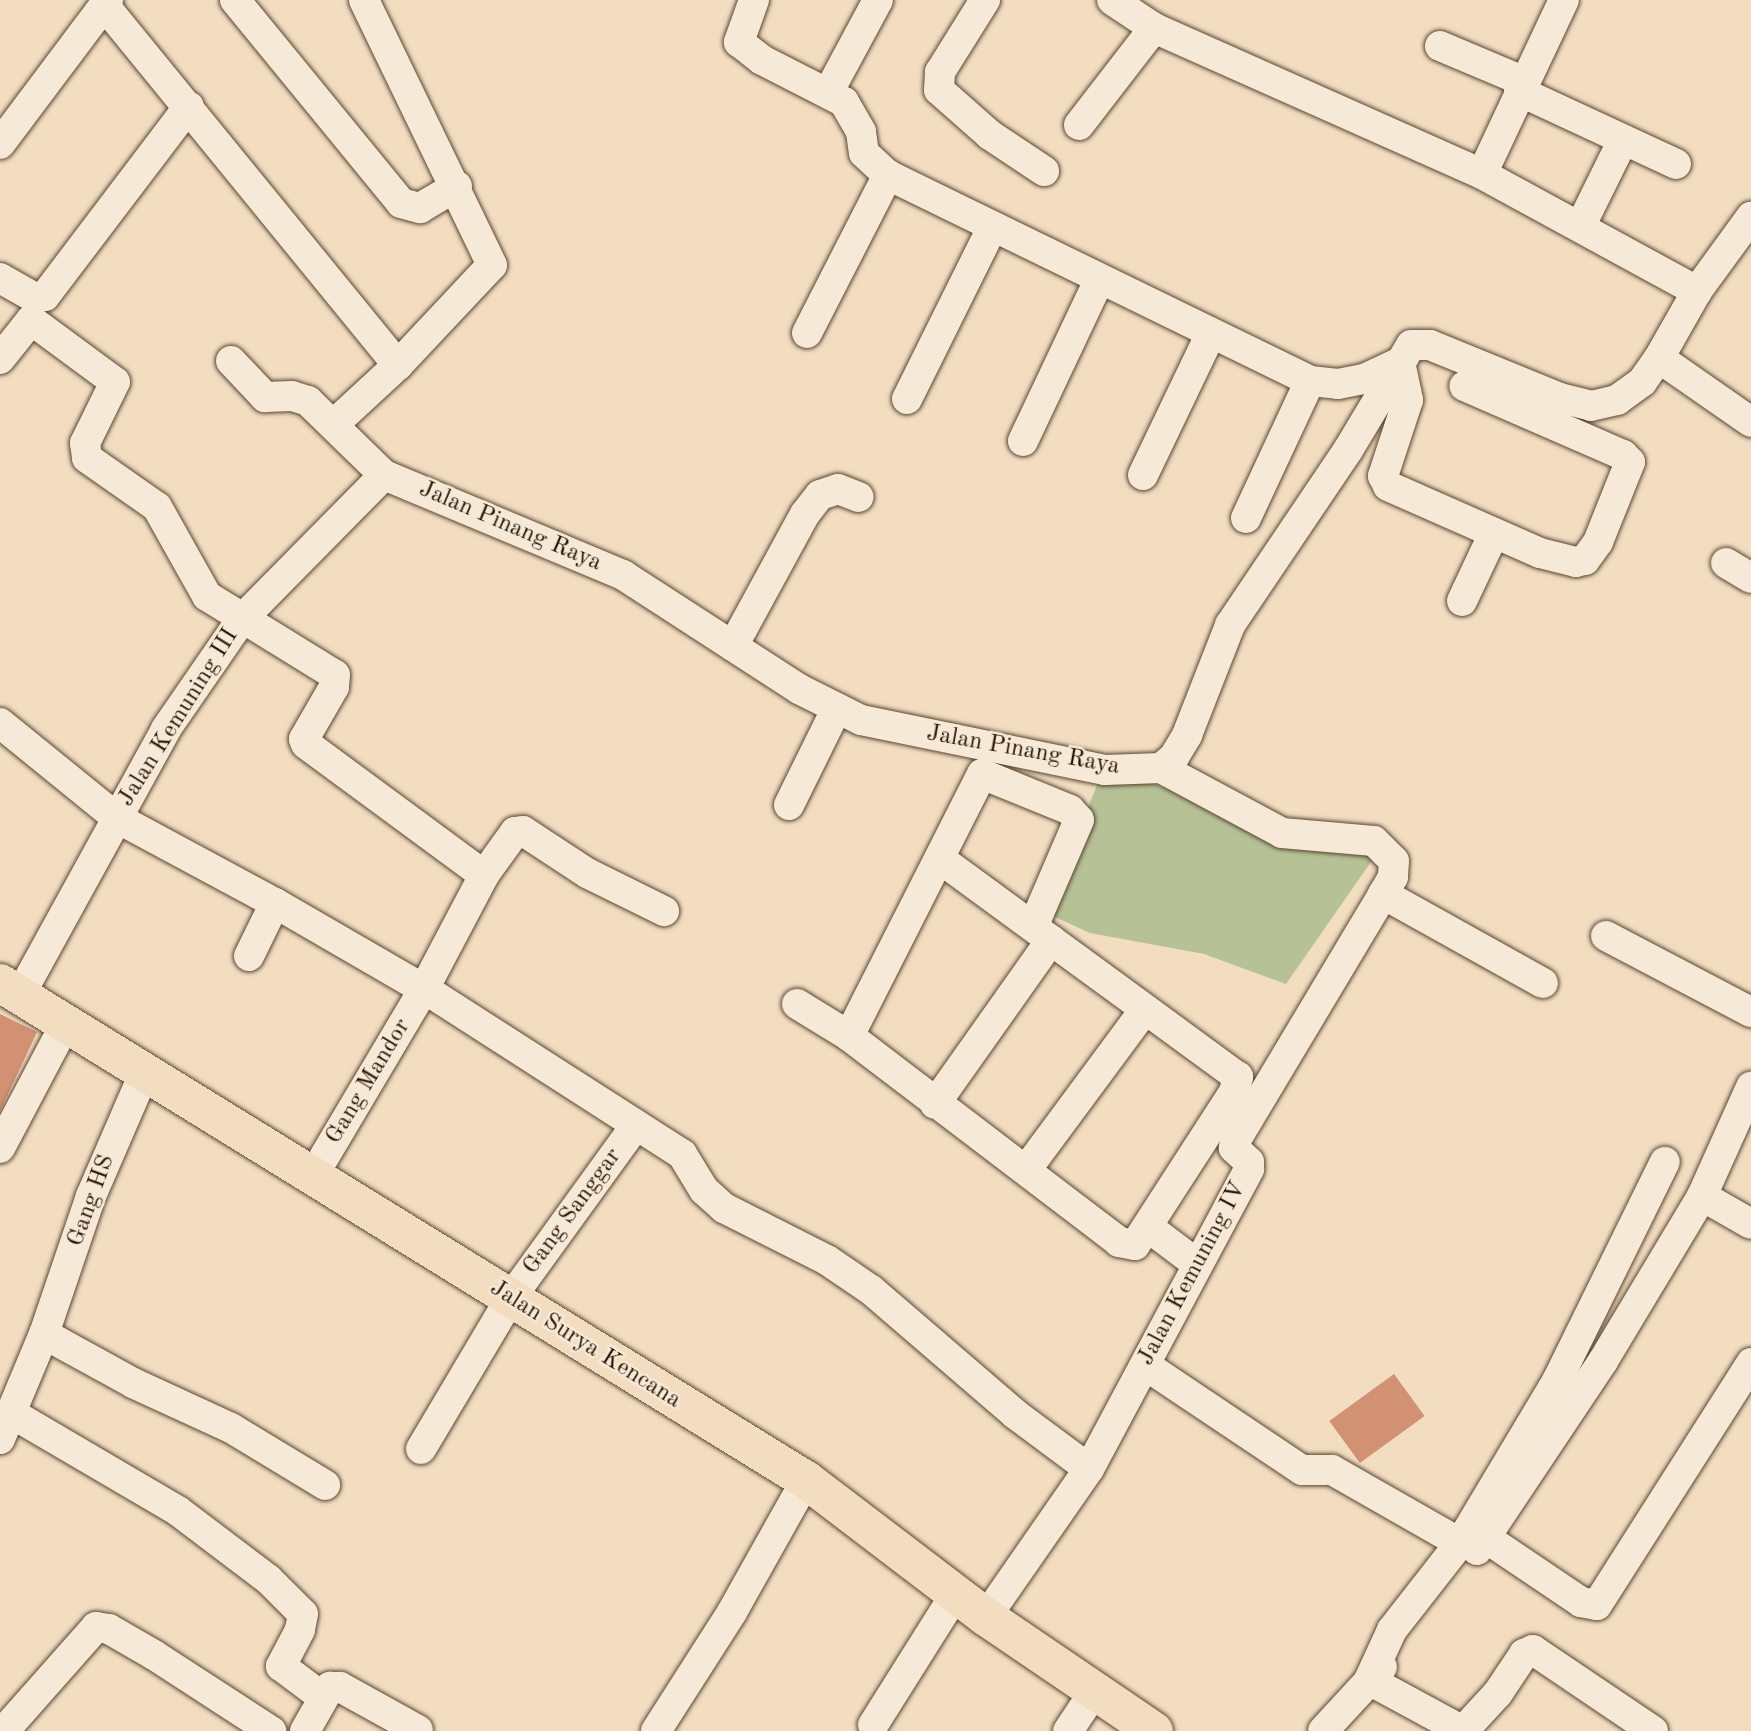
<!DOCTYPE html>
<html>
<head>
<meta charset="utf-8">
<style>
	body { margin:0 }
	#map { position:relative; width:1751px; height:1731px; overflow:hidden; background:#f3ddc1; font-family:"Old Standard TT",serif }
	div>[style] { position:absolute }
	.green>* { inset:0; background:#b6c296 }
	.building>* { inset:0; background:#d29172; transform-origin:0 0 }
	.roads { filter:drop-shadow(0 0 2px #594631) drop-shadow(0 0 2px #594631) }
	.minor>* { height:30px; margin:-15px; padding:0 15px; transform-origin:15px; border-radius:15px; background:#f7e9d7 }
	.major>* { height:38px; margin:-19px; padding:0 19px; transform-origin:19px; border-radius:19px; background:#f3ddc1 }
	span { translate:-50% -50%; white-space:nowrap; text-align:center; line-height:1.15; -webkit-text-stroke:5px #f7e9d7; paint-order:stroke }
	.street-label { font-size:24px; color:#261401 }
</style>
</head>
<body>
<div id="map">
	<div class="green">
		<i style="clip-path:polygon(1103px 770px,1380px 849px,1286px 984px,1204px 954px,1090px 933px,1046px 913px)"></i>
	</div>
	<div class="building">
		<i style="clip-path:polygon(0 1014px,37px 1032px,0 1111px)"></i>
		<i style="left:1394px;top:1374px;width:52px;height:80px;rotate:54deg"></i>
	</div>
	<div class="roads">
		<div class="minor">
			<i style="left:235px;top:0;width:262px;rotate:50.7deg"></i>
			<i style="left:401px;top:203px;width:20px;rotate:15deg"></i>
			<i style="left:420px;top:208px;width:43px;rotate:-30.7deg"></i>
			<i style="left:754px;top:0;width:45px;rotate:109.7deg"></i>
			<i style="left:739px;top:42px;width:29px;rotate:38deg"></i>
			<i style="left:762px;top:60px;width:92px;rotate:27.1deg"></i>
			<i style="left:844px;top:102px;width:34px;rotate:60deg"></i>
			<i style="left:861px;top:132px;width:21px;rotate:82deg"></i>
			<i style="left:864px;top:153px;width:33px;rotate:43deg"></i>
			<i style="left:888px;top:175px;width:470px;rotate:26deg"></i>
			<i style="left:1310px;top:381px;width:28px;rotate:6deg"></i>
			<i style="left:1338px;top:384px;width:26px;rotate:-11deg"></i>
			<i style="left:1364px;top:379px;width:40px;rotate:-25deg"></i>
			<i style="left:985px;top:0;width:85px;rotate:122deg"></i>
			<i style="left:940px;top:72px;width:18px;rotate:93deg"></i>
			<i style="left:939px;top:90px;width:68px;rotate:41.4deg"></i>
			<i style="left:990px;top:135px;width:65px;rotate:33.7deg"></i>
			<i style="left:1112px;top:0;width:50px;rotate:33.7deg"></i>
			<i style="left:1154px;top:28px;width:359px;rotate:24deg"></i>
			<i style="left:1482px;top:174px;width:245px;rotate:28.6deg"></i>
			<i style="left:104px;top:5px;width:465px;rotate:50.8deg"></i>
			<i style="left:1440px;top:46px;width:90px;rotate:22.9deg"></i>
			<i style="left:829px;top:91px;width:103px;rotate:-61.7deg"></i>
			<i style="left:1519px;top:91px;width:173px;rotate:24.9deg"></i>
			<i style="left:1079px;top:125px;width:123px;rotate:-52.3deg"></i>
			<i style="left:0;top:144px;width:180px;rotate:-53.1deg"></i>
			<i style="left:1482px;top:174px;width:192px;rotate:-64.8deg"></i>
			<i style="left:1580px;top:227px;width:95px;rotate:-63.7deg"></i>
			<i style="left:0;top:278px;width:40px;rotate:29.7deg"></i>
			<i style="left:35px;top:298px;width:10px;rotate:-11deg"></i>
			<i style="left:45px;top:296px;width:238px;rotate:-52.8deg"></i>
			<i style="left:807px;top:333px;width:178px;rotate:-62.9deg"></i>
			<i style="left:1659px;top:358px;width:112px;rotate:34.8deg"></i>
			<i style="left:0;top:359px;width:50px;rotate:-51.5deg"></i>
			<i style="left:31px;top:320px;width:104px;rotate:36.4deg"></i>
			<i style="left:115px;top:382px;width:68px;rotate:116.2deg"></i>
			<i style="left:85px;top:443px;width:15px;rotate:82deg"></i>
			<i style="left:87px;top:458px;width:85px;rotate:35deg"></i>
			<i style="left:157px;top:507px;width:102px;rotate:60.7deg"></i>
			<i style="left:207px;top:596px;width:150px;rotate:31.7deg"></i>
			<i style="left:335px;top:675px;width:12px;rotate:95deg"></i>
			<i style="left:334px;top:687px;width:60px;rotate:120deg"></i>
			<i style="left:304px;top:739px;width:5px;rotate:68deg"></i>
			<i style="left:306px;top:744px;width:221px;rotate:36.4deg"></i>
			<i style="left:231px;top:361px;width:50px;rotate:46.6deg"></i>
			<i style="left:265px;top:397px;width:27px;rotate:-2deg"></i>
			<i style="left:292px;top:396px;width:17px;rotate:17deg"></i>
			<i style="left:308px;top:401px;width:106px;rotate:44.2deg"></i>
			<i style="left:384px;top:475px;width:259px;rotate:22.7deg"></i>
			<i style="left:623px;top:575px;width:210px;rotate:32.9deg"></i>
			<i style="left:799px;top:689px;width:69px;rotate:26.6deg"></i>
			<i style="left:861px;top:720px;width:249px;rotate:11.6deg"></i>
			<i style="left:1105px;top:770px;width:56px;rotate:-2deg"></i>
			<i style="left:1161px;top:768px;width:17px;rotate:-40deg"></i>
			<i style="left:1174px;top:757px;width:26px;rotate:-59deg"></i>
			<i style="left:1187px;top:735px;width:118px;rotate:-68.6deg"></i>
			<i style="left:1230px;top:625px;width:211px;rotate:-56deg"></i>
			<i style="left:1348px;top:450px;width:122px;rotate:-59deg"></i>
			<i style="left:1411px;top:345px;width:19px"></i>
			<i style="left:1430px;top:345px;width:140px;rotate:22.2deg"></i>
			<i style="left:1560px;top:398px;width:32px;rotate:14deg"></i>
			<i style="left:1591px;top:406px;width:27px;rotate:-13deg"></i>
			<i style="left:1617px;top:400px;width:31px;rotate:-36deg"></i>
			<i style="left:1642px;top:382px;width:29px;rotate:-55deg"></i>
			<i style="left:1659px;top:358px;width:77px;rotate:-60.4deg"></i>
			<i style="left:1697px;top:291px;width:92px;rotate:-53.9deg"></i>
			<i style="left:1400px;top:362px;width:39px;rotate:78deg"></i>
			<i style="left:1408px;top:400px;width:80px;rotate:108.2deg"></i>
			<i style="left:1383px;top:476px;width:11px;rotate:63deg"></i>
			<i style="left:1388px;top:486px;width:166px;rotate:23.8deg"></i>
			<i style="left:1540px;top:553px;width:37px;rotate:14deg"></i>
			<i style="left:1576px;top:562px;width:9px;rotate:-13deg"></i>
			<i style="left:1585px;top:560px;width:22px;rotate:-54deg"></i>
			<i style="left:1598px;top:542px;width:86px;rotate:-68.2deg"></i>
			<i style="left:1630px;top:462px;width:10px;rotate:-135deg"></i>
			<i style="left:1623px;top:455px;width:173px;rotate:-156.5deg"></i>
			<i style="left:907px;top:399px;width:191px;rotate:-63.6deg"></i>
			<i style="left:333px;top:425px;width:88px;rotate:-42.7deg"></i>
			<i style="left:398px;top:365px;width:137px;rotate:-46.8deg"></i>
			<i style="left:492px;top:265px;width:294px;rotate:-115.8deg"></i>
			<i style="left:1023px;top:441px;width:178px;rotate:-64.7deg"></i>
			<i style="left:1143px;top:475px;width:155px;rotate:-64.4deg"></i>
			<i style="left:1246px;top:518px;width:151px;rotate:-65deg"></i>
			<i style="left:1726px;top:563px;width:29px;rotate:31deg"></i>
			<i style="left:1462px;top:601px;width:75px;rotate:-64.8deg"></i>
			<i style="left:733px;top:646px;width:150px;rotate:-61.4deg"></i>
			<i style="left:805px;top:514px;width:24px;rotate:-52deg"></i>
			<i style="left:820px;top:495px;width:19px;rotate:-18deg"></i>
			<i style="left:838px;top:489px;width:22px;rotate:21deg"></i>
			<i style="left:0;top:723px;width:151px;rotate:39.1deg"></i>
			<i style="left:117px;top:818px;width:179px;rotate:28.3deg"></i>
			<i style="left:275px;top:903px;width:184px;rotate:30.1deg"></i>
			<i style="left:434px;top:995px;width:295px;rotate:32.7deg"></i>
			<i style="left:682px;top:1154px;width:42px;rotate:58.6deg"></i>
			<i style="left:704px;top:1190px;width:27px;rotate:42deg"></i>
			<i style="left:724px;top:1208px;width:115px;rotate:26.8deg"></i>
			<i style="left:827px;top:1260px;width:53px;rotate:34.3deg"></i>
			<i style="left:871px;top:1290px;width:190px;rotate:40.7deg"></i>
			<i style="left:1015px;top:1414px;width:92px;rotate:36.6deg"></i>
			<i style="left:1161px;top:768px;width:137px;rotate:28.2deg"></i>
			<i style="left:1282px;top:833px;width:92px;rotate:5deg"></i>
			<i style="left:1374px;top:841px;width:28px;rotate:45deg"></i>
			<i style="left:1394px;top:861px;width:16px;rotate:94deg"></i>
			<i style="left:1393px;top:877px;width:20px;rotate:120deg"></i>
			<i style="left:1383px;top:894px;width:183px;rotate:29.1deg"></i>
			<i style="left:789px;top:805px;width:108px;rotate:-63.7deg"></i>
			<i style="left:1606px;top:936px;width:164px;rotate:27.7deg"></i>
			<i style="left:249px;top:956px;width:59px;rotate:-63.9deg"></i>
			<i style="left:20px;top:995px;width:303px;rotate:-61.2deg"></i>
			<i style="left:166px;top:729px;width:134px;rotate:-55.4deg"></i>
			<i style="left:242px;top:619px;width:202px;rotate:-45.4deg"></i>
			<i style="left:797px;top:1004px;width:61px;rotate:31.6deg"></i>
			<i style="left:849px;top:1036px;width:340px;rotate:37.3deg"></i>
			<i style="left:1119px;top:1242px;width:16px;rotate:11deg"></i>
			<i style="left:1135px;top:1245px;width:182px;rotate:-57.1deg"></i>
			<i style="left:1234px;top:1092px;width:16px;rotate:-75deg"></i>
			<i style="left:1238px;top:1077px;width:368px;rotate:-143.8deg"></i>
			<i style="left:849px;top:1036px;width:294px;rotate:-63.1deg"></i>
			<i style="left:982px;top:774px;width:95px;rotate:22.2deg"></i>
			<i style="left:1070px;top:810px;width:13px;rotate:48deg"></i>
			<i style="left:1079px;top:820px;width:116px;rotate:113.3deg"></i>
			<i style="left:935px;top:1104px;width:201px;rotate:-54.7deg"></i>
			<i style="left:0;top:1148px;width:141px;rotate:-62.2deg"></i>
			<i style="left:1026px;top:1170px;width:200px;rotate:-53.5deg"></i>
			<i style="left:314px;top:1174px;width:215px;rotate:-59.3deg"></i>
			<i style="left:424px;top:989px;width:129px;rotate:-62.2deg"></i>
			<i style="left:484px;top:875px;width:53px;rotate:-54.2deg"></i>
			<i style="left:515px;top:832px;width:8px;rotate:-7deg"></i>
			<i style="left:523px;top:831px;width:77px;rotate:33.3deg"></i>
			<i style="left:587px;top:873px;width:86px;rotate:26.3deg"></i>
			<i style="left:1702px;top:1196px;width:56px;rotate:29.7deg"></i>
			<i style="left:1148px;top:1227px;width:61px;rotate:37.1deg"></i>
			<i style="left:44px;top:1334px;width:102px;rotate:28.8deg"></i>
			<i style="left:133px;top:1383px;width:108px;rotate:24.7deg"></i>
			<i style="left:231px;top:1428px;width:110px;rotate:31.2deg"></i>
			<i style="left:1145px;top:1365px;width:189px;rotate:33.8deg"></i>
			<i style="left:1302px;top:1470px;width:30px"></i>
			<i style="left:1332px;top:1470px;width:147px;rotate:29.7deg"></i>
			<i style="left:11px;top:1413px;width:194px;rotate:30.4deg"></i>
			<i style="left:178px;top:1511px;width:113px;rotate:37.1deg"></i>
			<i style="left:268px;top:1579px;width:49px;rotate:45deg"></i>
			<i style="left:303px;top:1614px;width:16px;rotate:101deg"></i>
			<i style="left:300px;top:1630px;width:41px;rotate:117.8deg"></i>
			<i style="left:281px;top:1666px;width:50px;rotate:36.9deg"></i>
			<i style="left:0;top:1439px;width:114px;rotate:-67.3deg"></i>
			<i style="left:44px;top:1334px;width:146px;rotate:-71.2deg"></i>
			<i style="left:91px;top:1196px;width:138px;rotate:-66.6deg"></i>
			<i style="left:421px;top:1449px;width:174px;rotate:-59.3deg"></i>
			<i style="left:510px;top:1299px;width:215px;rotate:-54.1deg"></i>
			<i style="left:1486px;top:1538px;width:115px;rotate:34deg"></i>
			<i style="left:1581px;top:1602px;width:16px;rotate:11deg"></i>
			<i style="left:1597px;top:1605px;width:287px;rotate:-57.5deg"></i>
			<i style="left:1477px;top:1550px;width:227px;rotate:-56.3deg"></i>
			<i style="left:1603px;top:1361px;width:192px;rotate:-59deg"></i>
			<i style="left:1702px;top:1196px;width:120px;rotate:-65.8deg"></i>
			<i style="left:986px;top:1617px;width:180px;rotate:-55.2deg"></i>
			<i style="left:1089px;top:1469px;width:340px;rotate:-61.9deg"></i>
			<i style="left:1249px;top:1169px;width:7px;rotate:-90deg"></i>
			<i style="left:1249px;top:1162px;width:21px;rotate:-137deg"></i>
			<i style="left:1234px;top:1148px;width:8px;rotate:-76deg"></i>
			<i style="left:1236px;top:1140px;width:287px;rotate:-59.1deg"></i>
			<i style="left:873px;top:1725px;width:156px;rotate:-57.8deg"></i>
			<i style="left:4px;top:1731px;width:139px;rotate:-48.5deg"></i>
			<i style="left:96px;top:1627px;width:13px;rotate:9deg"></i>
			<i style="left:109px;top:1629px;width:52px;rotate:30deg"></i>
			<i style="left:154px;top:1655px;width:140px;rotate:33deg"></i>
			<i style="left:305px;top:1731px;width:51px;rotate:-60.4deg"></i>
			<i style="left:330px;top:1687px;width:10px"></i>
			<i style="left:340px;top:1687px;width:89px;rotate:28.9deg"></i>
			<i style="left:656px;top:1731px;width:141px;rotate:-57.4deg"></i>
			<i style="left:732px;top:1612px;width:151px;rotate:-60.7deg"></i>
			<i style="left:1068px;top:1731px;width:47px;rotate:-56.3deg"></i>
			<i style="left:1323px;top:1731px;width:87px;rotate:-47.3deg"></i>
			<i style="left:1653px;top:1731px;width:145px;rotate:-146deg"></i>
			<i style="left:1533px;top:1650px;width:10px;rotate:156deg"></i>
			<i style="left:1524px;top:1654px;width:47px;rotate:123.7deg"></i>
			<i style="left:1498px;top:1693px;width:52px;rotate:132.6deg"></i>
			<i style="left:1463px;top:1731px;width:107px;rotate:-151.5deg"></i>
			<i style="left:1369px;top:1680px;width:55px;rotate:-65.3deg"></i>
			<i style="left:1392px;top:1630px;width:110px;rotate:-52deg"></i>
			<i style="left:1460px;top:1543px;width:191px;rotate:-59.1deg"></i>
			<i style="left:1558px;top:1379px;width:242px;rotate:-63.8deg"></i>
		</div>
		<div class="major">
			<i style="left:0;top:983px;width:947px;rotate:31.66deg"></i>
			<i style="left:806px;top:1480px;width:226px;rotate:37.3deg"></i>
			<i style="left:986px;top:1617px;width:203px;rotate:34.2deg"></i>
		</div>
	</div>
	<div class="street-label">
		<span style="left:510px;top:527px;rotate:23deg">Jalan Pinang Raya</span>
		<span style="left:179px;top:718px;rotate:-58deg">Jalan Kemuning III</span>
		<span style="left:1023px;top:751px;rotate:10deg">Jalan Pinang Raya</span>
		<span style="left:369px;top:1082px;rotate:-59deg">Gang Mandor</span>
		<span style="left:92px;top:1201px;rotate:-70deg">Gang HS</span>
		<span style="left:573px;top:1212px;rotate:-54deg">Gang Sanggar</span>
		<span style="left:1193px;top:1274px;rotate:-62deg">Jalan Kemuning IV</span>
		<span style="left:585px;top:1345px;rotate:32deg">Jalan Surya Kencana</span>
	</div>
</div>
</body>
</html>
